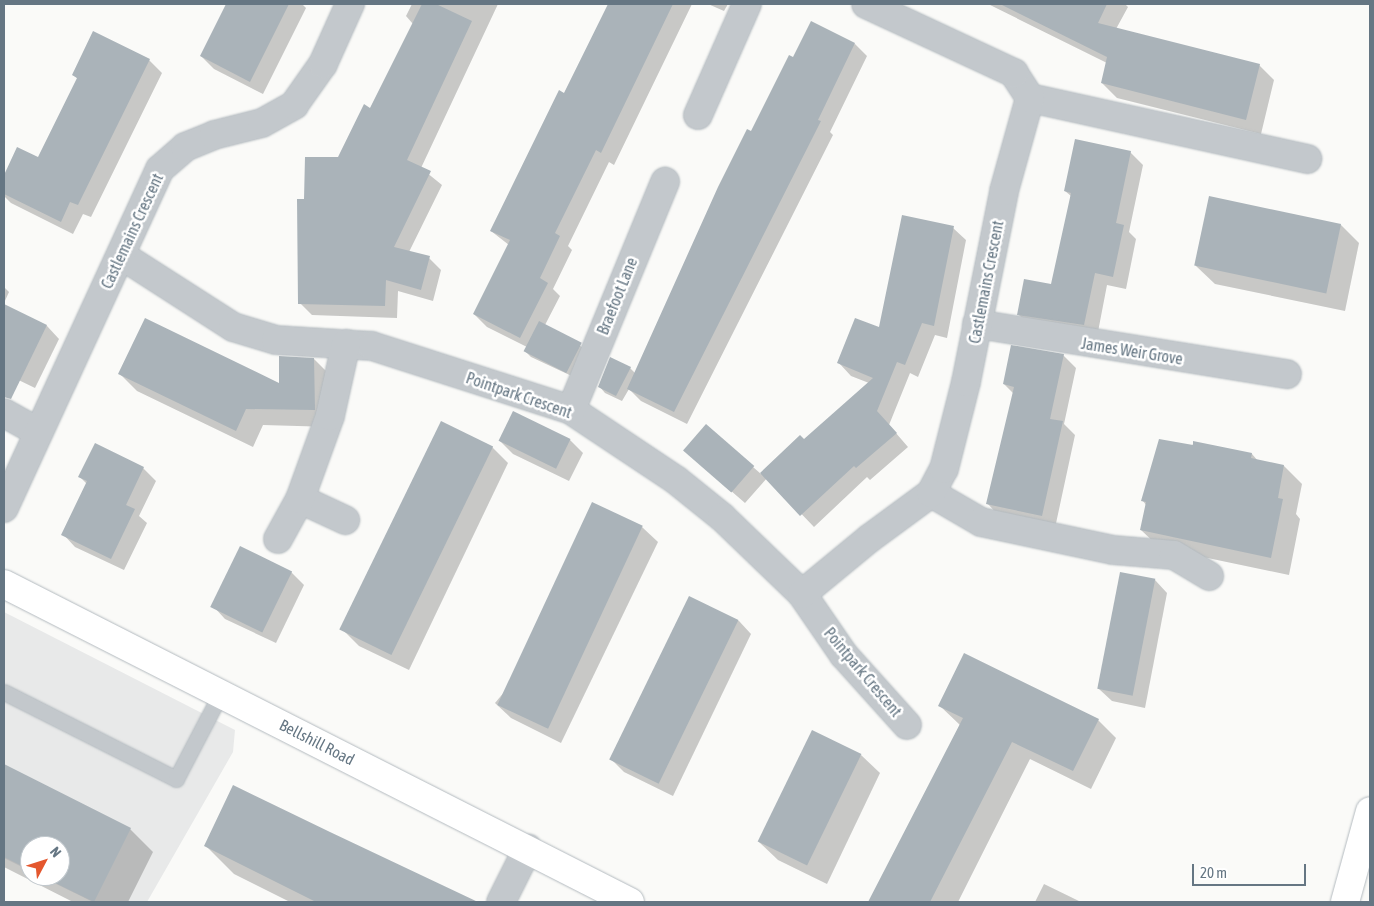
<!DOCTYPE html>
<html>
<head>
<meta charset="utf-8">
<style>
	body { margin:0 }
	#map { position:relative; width:1374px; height:906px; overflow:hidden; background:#fafaf8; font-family:"Asap Condensed",sans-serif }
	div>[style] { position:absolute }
	.built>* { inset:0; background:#e8e9e9 }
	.shadow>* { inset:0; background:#0003 }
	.building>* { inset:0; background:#aab3b9; transform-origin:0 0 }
	.roads { filter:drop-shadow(0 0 1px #b3babf) drop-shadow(0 0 1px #b3babf) }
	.lane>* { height:15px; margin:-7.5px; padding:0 7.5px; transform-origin:7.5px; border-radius:7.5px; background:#c3c8cc }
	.street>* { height:28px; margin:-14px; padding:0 14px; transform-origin:14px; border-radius:14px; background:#c3c8cc }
	.secondary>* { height:28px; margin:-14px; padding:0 14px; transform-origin:14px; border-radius:14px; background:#fff }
	.highway>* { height:28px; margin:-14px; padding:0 14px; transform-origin:14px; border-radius:14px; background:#fff }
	span { translate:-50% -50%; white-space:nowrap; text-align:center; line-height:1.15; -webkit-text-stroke:5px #fff; paint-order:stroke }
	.street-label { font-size:16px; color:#657683 }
	.frame { position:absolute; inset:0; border:5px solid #657683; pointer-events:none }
	.north { position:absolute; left:20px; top:836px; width:50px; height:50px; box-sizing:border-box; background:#fff; border:1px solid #c1c8cd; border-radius:50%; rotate:50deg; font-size:14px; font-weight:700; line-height:20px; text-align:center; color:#657683 }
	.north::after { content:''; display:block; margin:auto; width:18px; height:22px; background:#e4572e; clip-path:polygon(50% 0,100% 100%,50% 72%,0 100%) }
	.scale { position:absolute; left:1192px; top:864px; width:114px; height:22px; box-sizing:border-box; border:2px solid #657683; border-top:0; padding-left:6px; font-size:15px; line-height:18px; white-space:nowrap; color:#657683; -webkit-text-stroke:4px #fff; paint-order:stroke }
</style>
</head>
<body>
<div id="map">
	<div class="built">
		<i style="clip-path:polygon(4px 612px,235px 730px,233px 752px,147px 902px,93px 902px,40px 876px,60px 876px,60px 846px,30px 846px,30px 871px,4px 858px)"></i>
	</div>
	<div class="shadow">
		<i style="clip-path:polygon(229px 4px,302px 4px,306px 8px,263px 94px,214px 69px,201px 56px)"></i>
		<i style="clip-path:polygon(412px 4px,498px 4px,421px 168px,442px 185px,409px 252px,429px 258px,441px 270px,433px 301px,398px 291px,397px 318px,312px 315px,300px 303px,306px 200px,339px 158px,370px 109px,413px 24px,406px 16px)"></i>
		<i style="clip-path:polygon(612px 4px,692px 4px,614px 165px,609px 162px,568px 246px,572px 250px,553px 289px,560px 296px,545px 325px,587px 350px,576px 378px,531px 357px,525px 351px,527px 347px,487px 327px,474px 314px,509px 245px,491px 231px)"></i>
		<i style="clip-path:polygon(708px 4px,728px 4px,724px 11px)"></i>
		<i style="clip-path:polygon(988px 4px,1125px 4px,1128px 7px,1116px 29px,1259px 65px,1274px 80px,1261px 134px,1117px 98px,1102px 83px,1107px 63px)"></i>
		<i style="clip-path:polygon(855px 44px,867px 56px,830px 132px,833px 135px,687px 424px,641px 401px,629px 389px,622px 401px,605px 393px,599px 386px,630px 368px,635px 373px,751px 132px,794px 59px)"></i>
		<i style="clip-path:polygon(149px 60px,162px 73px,91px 217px,83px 214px,73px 234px,11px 203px,4px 196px,4px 178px,18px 149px,39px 159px,78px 79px,74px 75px)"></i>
		<i style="clip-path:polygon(1130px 152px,1143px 165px,1129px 232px,1136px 239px,1126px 289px,1107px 285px,1097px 337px,1031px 327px,1018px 314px,1052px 286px,1071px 196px,1065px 191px)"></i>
		<i style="clip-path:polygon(1341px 225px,1359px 243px,1345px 311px,1215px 284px,1196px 266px)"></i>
		<i style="clip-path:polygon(953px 228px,966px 240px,947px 338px,935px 335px,918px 377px,910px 373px,889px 425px,908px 447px,870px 480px,867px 477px,814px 527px,767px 478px,745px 503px,699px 463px,753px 467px,761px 474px,800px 437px,804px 441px,869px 383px,851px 376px,839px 363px,880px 329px)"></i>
		<i style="clip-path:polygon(4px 287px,9px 292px,4px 303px)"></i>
		<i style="clip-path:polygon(4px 305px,47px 326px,59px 339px,35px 388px,4px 373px)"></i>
		<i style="clip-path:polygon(1063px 355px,1076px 368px,1064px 424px,1075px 435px,1055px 528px,1000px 517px,988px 504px,1014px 394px,1004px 384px)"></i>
		<i style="clip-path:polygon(314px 359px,331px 376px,332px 427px,263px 425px,253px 447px,137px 391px,120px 374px,280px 385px)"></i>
		<i style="clip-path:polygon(570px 440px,583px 453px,569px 481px,513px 454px,500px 441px)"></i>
		<i style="clip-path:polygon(1194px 443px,1252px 454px,1258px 461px,1284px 466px,1302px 484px,1296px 514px,1300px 519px,1289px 575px,1160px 548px,1141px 530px,1146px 505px,1143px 501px)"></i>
		<i style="clip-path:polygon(492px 447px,508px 463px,409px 670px,359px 646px,343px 630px)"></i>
		<i style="clip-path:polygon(143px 468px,156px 481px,139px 516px,147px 523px,124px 570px,75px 547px,63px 534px,87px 484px,80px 477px)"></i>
		<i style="clip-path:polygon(642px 527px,658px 542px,561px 743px,511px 718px,495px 703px)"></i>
		<i style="clip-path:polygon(291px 572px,304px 585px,276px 643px,225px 619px,213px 606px)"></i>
		<i style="clip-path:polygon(1155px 580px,1167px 593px,1145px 708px,1112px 701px,1099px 689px)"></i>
		<i style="clip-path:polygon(690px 598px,739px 621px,751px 634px,673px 796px,624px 772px,611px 759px)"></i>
		<i style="clip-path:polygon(940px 706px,1098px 720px,1116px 738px,1091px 789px,1030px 759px,958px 902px,873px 902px,871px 900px,960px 725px)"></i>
		<i style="clip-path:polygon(861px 755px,880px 773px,827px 884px,778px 860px,759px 842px)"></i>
		<i style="clip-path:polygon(evenodd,4px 765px,130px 829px,153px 852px,128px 902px,73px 902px,4px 867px,4px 765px,30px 846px,60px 846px,60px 876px,30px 876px,30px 846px)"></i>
		<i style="clip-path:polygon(206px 846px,436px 884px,455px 902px,290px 902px,234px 874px)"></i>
		<i style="clip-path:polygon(1044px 884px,1081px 902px,1035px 902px)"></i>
	</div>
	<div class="building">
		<i style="clip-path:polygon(226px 4px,289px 4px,250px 82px,200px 56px)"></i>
		<i style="clip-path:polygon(422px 4px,436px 4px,472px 21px,407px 160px,431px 171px,394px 247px,430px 256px,421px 290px,386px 280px,385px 306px,298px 304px,297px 199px,304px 199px,305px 157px,338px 157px,364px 104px,370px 108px)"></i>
		<i style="clip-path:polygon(608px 4px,673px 4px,601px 153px,596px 150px,555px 233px,560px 236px,540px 278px,548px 283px,520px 338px,473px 314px,510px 240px,490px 231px,559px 90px,564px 93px)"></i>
		<i style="clip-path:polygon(1000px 4px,1107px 4px,1098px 23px,1260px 64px,1246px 120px,1101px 83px,1107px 57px)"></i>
		<i style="clip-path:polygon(811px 21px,855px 43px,818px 120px,821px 121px,674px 412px,627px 389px,718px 187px,747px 129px,751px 131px,789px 55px,793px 57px)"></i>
		<i style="clip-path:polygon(93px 31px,150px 59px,78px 205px,70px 202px,61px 222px,4px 194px,4px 175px,17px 147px,38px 157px,77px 78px,72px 75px)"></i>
		<i style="clip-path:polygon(1075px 139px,1131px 151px,1116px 223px,1124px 225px,1113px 277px,1095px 273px,1084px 325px,1017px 315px,1024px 279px,1051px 284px,1071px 193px,1064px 191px)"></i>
		<i style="left:1209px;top:196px;width:135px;height:71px;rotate:12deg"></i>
		<i style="clip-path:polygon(902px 215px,954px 226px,934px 326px,922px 323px,905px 365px,897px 362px,877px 411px,897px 433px,856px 468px,854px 466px,800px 516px,760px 473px,800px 435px,804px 439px,873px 378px,837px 363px,855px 318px,879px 327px)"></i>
		<i style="clip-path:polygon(4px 304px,47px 325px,11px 399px,4px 397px)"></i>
		<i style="clip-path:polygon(145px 318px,279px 383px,279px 356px,314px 358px,315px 410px,246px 409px,236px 431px,118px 374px)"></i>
		<i style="left:539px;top:321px;width:48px;height:34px;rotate:27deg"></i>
		<i style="clip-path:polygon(1011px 345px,1064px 354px,1050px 419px,1063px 421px,1042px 516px,986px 504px,1014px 387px,1003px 384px)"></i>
		<i style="clip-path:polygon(610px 357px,631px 367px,616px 396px,598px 387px)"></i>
		<i style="left:513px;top:411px;width:64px;height:33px;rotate:26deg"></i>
		<i style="left:441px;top:421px;width:58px;height:232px;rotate:26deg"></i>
		<i style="left:706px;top:424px;width:64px;height:35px;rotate:41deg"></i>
		<i style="clip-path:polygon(1159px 439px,1193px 445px,1193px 441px,1252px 453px,1251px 458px,1284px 465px,1278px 498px,1283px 499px,1271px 558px,1140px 530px,1146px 502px,1141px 501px)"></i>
		<i style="clip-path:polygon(95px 443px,144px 467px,126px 505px,135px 509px,111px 559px,61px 535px,87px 481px,78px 477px)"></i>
		<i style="left:592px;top:502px;width:56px;height:224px;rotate:25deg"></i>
		<i style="left:240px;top:546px;width:58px;height:68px;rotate:26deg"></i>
		<i style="left:1120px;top:572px;width:36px;height:119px;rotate:11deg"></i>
		<i style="left:689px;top:596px;width:55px;height:182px;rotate:26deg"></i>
		<i style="clip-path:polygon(964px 653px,1099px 719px,1073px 771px,1012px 742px,930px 902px,868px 902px,963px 718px,938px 706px)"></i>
		<i style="left:812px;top:730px;width:55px;height:124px;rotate:26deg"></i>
		<i style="clip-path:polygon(4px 764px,131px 828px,94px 902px,41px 876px,60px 876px,60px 846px,30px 846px,30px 870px,4px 857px)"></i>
		<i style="clip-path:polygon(233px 785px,330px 832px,478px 902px,316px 902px,204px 846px)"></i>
	</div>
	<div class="roads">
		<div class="lane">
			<i style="left:4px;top:692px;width:193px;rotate:26.8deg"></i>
			<i style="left:176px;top:779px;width:95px;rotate:-62.4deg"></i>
		</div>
		<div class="street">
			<i style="left:1030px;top:98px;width:284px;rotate:12.4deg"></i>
			<i style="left:698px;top:115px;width:121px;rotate:-66.2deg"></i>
			<i style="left:121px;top:255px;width:133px;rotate:32.7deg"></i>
			<i style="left:233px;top:327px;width:45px;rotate:16.8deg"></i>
			<i style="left:276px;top:340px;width:96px;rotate:3.6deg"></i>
			<i style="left:372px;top:346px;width:209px;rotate:17.8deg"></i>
			<i style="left:571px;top:410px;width:126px;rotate:33.7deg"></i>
			<i style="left:676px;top:480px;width:59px;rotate:38.8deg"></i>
			<i style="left:722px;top:517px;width:111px;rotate:43.9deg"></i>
			<i style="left:802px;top:594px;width:74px;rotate:55.5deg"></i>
			<i style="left:844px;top:655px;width:94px;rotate:48deg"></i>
			<i style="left:977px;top:324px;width:314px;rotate:9.2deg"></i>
			<i style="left:571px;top:410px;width:247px;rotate:-67.6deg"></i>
			<i style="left:4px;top:413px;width:38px;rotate:29deg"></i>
			<i style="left:931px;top:493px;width:58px;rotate:30.1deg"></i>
			<i style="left:981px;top:522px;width:135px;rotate:12deg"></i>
			<i style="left:1113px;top:550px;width:61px;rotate:4.7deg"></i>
			<i style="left:1174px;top:555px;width:41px;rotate:31deg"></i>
			<i style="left:300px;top:499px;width:50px;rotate:25deg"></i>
			<i style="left:4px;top:508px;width:373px;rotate:-65.3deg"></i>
			<i style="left:160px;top:169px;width:33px;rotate:-41deg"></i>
			<i style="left:185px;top:147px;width:31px;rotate:-22deg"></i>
			<i style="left:214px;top:135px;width:49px;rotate:-14deg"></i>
			<i style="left:262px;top:123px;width:37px;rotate:-29deg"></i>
			<i style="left:294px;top:105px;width:50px;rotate:-54.7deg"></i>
			<i style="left:323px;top:64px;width:66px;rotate:-65.8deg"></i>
			<i style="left:278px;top:539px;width:46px;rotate:-61.2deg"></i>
			<i style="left:300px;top:499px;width:88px;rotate:-70.1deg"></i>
			<i style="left:330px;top:416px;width:74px;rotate:-77.5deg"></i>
			<i style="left:802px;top:594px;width:88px;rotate:-39.5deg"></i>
			<i style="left:870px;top:538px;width:76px;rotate:-36.4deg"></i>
			<i style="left:931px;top:493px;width:27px;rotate:-62deg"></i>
			<i style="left:944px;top:469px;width:90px;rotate:-75.8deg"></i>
			<i style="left:966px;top:382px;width:195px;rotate:-78.7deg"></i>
			<i style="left:1004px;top:191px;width:97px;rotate:-74.4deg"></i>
			<i style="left:1030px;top:98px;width:30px;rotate:-123deg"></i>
			<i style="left:1014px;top:73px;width:163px;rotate:-155deg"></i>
			<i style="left:501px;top:902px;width:60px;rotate:-63.4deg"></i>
		</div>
		<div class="secondary">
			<i style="left:4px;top:584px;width:702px;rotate:26.93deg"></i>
		</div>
		<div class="highway">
			<i style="left:1345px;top:902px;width:94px;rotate:-74.6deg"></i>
		</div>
	</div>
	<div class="street-label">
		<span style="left:132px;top:231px;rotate:-65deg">Castlemains Crescent</span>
		<span style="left:986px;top:282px;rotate:-79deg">Castlemains Crescent</span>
		<span style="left:617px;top:296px;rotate:-68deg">Braefoot Lane</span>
		<span style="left:1132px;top:351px;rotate:9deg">James Weir Grove</span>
		<span style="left:519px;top:395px;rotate:19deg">Pointpark Crescent</span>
		<span style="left:863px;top:672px;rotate:50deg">Pointpark Crescent</span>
		<span style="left:317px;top:742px;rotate:27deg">Bellshill Road</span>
	</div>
	<div class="frame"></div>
	<div class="north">N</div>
	<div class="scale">20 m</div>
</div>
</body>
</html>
